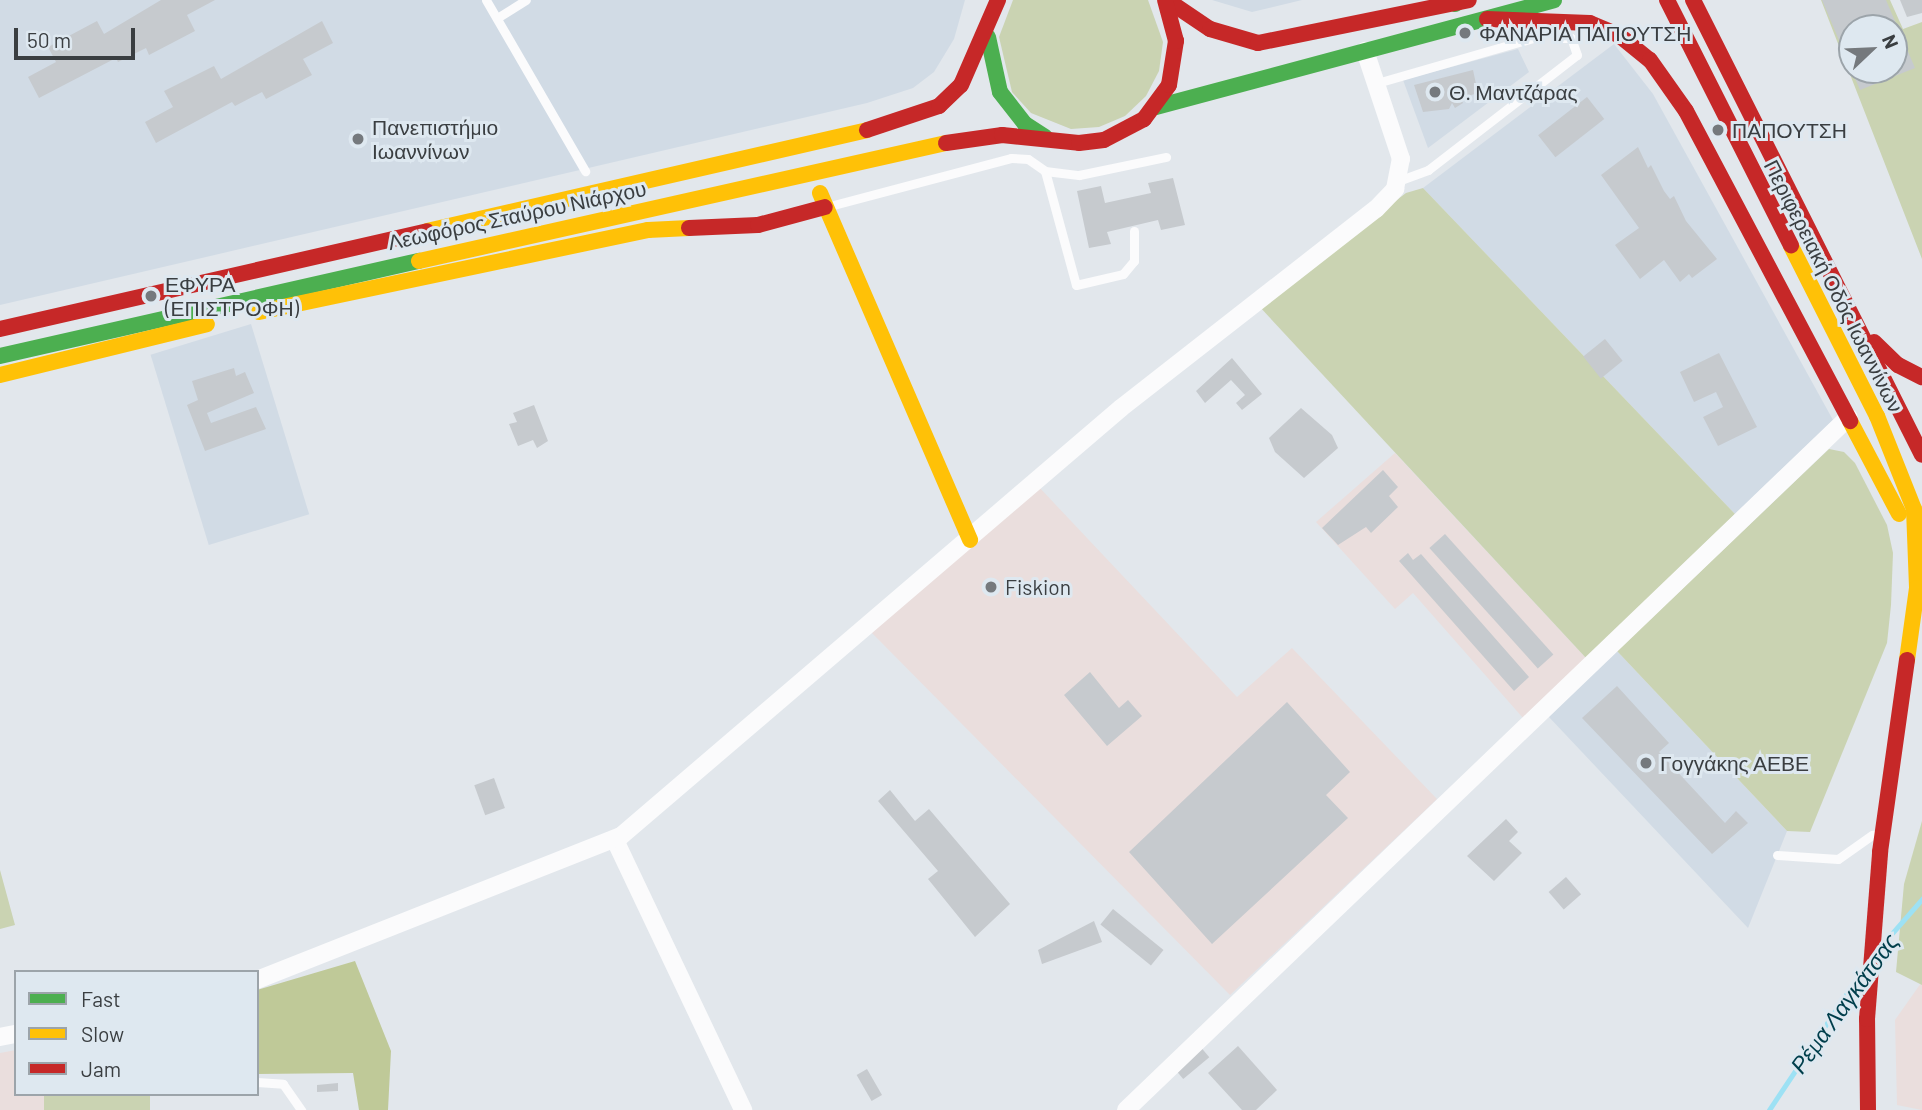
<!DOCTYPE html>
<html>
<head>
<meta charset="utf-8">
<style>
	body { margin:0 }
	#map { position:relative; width:1922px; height:1110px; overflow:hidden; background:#e2e7ec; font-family:Barlow,sans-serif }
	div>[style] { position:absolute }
	.built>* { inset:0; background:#d1dbe5; transform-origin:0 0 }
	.industrial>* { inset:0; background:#eadedd }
	.green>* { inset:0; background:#cad3b2; transform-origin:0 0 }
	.forest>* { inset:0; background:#bfc998 }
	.stream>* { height:4.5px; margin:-2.25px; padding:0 2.25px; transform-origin:2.25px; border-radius:2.25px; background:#9de1f4 }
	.building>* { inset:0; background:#c6cace; transform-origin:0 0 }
	.lane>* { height:9px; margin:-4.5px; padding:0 4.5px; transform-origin:4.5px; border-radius:4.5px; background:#fbfbfc }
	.street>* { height:18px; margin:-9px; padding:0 9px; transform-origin:9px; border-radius:9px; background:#fbfbfc }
	.fast>* { height:16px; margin:-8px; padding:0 8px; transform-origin:8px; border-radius:8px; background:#4caf50 }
	.slow>* { height:16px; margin:-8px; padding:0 8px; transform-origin:8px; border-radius:8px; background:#ffc107 }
	.jam>* { height:16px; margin:-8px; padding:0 8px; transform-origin:8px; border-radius:8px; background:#c62828 }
	.dots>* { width:19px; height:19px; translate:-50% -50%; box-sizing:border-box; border:4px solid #dee8f0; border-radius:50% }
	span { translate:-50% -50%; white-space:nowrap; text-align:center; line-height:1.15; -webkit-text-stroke:6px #dee8f0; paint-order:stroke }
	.poi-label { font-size:21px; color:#3a3e41 }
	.left { translate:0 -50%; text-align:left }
	.street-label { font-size:21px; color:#3a3e41 }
	.water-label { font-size:23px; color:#003e4b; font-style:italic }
	.legend { position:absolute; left:14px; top:970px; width:245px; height:126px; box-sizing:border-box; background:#dee8f0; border:2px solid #9ca4aa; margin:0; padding:9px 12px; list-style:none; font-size:21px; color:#3a3e41 }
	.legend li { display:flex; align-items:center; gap:14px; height:35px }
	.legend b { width:35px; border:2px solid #9ca4aa }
	.north { position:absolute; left:1838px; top:14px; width:70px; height:70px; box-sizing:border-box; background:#dee8f0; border:2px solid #9ca4aa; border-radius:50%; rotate:67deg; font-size:19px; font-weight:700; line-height:28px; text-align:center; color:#3a3e41 }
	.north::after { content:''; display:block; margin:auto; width:24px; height:32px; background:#75797d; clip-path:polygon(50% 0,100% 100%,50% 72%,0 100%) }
	.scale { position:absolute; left:14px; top:28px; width:121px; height:32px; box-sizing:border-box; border:4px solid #3a3e41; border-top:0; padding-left:9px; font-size:21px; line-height:24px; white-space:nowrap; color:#3a3e41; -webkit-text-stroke:5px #dee8f0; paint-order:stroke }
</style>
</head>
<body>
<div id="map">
	<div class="built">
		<i style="clip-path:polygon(0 0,965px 0,954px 39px,934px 72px,913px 88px,867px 103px,0 305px)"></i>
		<i style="clip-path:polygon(1212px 0,1302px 0,1252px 12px)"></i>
		<i style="clip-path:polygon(1614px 44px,1653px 94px,1833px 420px,1735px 514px,1423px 188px)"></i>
		<i style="clip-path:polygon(1518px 49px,1529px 72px,1428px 148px,1403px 80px)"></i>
		<i style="left:251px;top:324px;width:199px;height:105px;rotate:73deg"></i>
		<i style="clip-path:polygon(1617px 651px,1787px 831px,1748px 928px,1548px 716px)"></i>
	</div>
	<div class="industrial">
		<i style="clip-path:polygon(1395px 453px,1586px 658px,1523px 718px,1413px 593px,1395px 609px,1316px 522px)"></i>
		<i style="clip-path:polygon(1038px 486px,1237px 697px,1292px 648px,1437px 799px,1230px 995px,870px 631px)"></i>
		<i style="clip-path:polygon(1921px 983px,1922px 985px,1922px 1110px,1897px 1105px,1895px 1020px)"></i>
		<i style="clip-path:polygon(16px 1050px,16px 1094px,44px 1094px,45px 1110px,0 1110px,0 1053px)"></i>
	</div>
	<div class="green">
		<i style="clip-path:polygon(1013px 0,1148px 0,1163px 42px,1159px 71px,1146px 96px,1125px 116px,1099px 127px,1071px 129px,1031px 113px,1012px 92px,999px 37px)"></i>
		<i style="clip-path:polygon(evenodd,1821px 0,1890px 0,1903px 29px,1922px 22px,1922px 259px,1821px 0,1852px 28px,1894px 28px,1894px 70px,1852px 70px,1852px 28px)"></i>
		<i style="clip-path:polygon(1423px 188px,1735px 514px,1586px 658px,1258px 305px,1406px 193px)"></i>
		<i style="clip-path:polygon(1829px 449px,1844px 452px,1855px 463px,1887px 525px,1893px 553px,1891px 605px,1887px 643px,1810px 832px,1787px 831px,1617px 651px)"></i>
		<i style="clip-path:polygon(1922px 821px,1922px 985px,1896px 972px,1904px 884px)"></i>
		<i style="clip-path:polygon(0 870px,15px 925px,0 929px)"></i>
		<i style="left:44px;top:1094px;width:106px;height:16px"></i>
	</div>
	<div class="forest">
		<i style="clip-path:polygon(355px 961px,391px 1051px,388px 1110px,359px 1110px,353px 1073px,257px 1074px,257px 990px)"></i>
	</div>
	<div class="stream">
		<i style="left:1888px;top:938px;width:52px;rotate:-48.9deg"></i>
		<i style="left:1769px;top:1110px;width:155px;rotate:-56.3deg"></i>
	</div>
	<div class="building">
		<i style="clip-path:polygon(161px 0,215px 0,187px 15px,195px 31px,149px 55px,146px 48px,118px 62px,116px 58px,39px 98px,28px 77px,56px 62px,48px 47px,97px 21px,104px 34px)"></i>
		<i style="clip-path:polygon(evenodd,1822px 0,1886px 0,1915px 68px,1860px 90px,1822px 0,1852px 28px,1894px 28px,1894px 70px,1852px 70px,1852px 28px)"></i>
		<i style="clip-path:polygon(1900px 0,1922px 0,1922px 13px,1907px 17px)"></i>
		<i style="clip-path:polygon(322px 21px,333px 43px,303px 59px,312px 75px,266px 99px,262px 92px,235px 106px,232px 102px,156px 143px,145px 122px,173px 107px,164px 91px,214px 66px,221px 79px)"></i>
		<i style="clip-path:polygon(1473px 70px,1478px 93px,1461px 98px,1463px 103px,1455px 108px,1452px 103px,1449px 109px,1423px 112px,1414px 85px)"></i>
		<i style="left:1587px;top:97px;width:28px;height:62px;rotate:52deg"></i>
		<i style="clip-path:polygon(1638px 147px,1648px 168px,1651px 165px,1664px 191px,1670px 199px,1674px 196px,1686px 221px,1717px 259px,1692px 278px,1689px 274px,1680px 282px,1664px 260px,1640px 279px,1615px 245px,1639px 228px,1601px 175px)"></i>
		<i style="clip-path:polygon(1173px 178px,1185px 225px,1161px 230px,1158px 220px,1107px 232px,1111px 244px,1089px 248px,1077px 191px,1101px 186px,1105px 203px,1151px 193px,1148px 183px)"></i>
		<i style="left:1605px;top:339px;width:28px;height:28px;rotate:51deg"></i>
		<i style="clip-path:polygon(1719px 353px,1757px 427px,1718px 446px,1703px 417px,1723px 407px,1716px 392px,1694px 402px,1680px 372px)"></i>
		<i style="clip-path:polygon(1232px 358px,1262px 394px,1242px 410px,1236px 403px,1245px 395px,1231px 380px,1205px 403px,1196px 391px)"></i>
		<i style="clip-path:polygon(234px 368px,236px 376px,245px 372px,254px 393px,207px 413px,211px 423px,256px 407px,266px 429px,205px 451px,187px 405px,198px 400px,192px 381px)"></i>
		<i style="clip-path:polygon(534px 405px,548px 441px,537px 448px,533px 440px,518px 446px,509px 424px,517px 422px,513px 413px)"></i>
		<i style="clip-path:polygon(1301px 408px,1332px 435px,1338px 448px,1304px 478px,1275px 452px,1269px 438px)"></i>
		<i style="clip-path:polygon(1383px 470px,1398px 487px,1389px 496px,1398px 507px,1371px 533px,1366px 527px,1338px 545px,1322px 528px)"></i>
		<i style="left:1445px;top:534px;width:162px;height:21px;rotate:48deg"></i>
		<i style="clip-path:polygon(1408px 553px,1413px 560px,1421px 554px,1529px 677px,1514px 691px,1399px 561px)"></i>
		<i style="clip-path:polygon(1090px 672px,1119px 708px,1128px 700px,1142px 716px,1107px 746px,1064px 695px)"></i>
		<i style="clip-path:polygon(1617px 686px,1669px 743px,1659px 752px,1725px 823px,1736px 811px,1748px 823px,1712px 854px,1582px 718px)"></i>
		<i style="clip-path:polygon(1287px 702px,1350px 772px,1326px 795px,1348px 818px,1212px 944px,1129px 852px)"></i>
		<i style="left:494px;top:778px;width:32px;height:21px;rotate:70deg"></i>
		<i style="clip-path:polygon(890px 790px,915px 821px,929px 809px,1010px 904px,975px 937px,928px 879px,938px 871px,878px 801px)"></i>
		<i style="clip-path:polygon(1506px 819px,1518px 832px,1509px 841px,1522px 853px,1494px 881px,1467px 856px)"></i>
		<i style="left:1566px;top:877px;width:23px;height:23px;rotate:49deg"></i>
		<i style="left:1113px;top:909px;width:65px;height:20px;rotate:39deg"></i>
		<i style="clip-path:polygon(1094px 921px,1102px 942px,1042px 964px,1038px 950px)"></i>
		<i style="left:1199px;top:1045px;width:16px;height:34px;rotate:50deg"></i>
		<i style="clip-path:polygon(1238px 1046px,1277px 1090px,1256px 1110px,1242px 1110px,1208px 1073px)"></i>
		<i style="left:867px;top:1069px;width:30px;height:12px;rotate:60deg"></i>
		<i style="clip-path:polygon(338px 1083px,338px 1091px,317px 1092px,317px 1085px)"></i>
	</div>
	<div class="lane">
		<i style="left:486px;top:0;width:198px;rotate:59.9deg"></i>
		<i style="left:497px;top:18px;width:34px;rotate:-32deg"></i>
		<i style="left:1377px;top:83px;width:170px;rotate:-16.1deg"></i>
		<i style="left:1045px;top:171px;width:118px;rotate:74.8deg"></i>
		<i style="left:1076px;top:285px;width:48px;rotate:-13.2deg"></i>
		<i style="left:1123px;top:274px;width:17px;rotate:-50deg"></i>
		<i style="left:1134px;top:261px;width:30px;rotate:-90deg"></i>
		<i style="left:1398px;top:181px;width:32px;rotate:-20deg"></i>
		<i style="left:1428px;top:170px;width:188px;rotate:-37.7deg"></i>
		<i style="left:1577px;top:55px;width:18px;rotate:-109deg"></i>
		<i style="left:1571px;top:38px;width:10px;rotate:180deg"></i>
		<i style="left:826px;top:207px;width:191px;rotate:-14.8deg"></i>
		<i style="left:1011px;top:158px;width:17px;rotate:3deg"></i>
		<i style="left:1028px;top:159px;width:21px;rotate:35deg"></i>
		<i style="left:1045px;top:171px;width:34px;rotate:7deg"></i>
		<i style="left:1079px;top:175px;width:89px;rotate:-11.7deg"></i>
		<i style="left:1777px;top:855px;width:61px;rotate:3.8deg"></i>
		<i style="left:1838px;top:859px;width:42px;rotate:-35.2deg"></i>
		<i style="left:257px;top:1082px;width:26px;rotate:4deg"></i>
		<i style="left:283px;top:1084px;width:32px;rotate:55deg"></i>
	</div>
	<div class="street">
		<i style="left:615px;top:840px;width:299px;rotate:64.6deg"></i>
		<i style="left:257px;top:980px;width:391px;rotate:-21.6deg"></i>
		<i style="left:621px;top:836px;width:658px;rotate:-40.56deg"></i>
		<i style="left:1121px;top:408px;width:323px;rotate:-38deg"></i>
		<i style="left:1376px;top:209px;width:28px;rotate:-46deg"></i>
		<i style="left:1395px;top:189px;width:31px;rotate:-79deg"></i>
		<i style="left:1401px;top:159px;width:114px;rotate:-108.4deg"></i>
		<i style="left:0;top:1037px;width:16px;rotate:-11deg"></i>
		<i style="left:1126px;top:1110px;width:1001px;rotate:-43.79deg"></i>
	</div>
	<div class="fast">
		<i style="left:1455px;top:4px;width:8px;rotate:-30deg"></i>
		<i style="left:988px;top:37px;width:56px;rotate:77.7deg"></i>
		<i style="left:1000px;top:92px;width:41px;rotate:52deg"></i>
		<i style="left:1025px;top:124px;width:24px;rotate:33deg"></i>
		<i style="left:1156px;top:107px;width:412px;rotate:-15deg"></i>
		<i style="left:0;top:356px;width:430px;rotate:-12.8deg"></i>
	</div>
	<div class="slow">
		<i style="left:820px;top:193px;width:378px;rotate:66.6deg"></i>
		<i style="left:427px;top:231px;width:451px;rotate:-12.9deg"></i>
		<i style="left:1791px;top:246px;width:191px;rotate:63.2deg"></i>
		<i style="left:1877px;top:416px;width:100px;rotate:68.3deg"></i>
		<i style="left:1914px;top:509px;width:79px;rotate:87.8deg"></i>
		<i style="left:1917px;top:588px;width:73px;rotate:97.9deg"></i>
		<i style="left:419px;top:261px;width:540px;rotate:-12.62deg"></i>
		<i style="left:259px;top:312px;width:398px;rotate:-11.9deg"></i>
		<i style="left:648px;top:230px;width:41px;rotate:-2.8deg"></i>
		<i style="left:0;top:375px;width:213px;rotate:-13.8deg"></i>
		<i style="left:1850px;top:421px;width:105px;rotate:62.2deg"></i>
	</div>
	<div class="jam">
		<i style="left:1167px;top:0;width:52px;rotate:34deg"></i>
		<i style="left:1210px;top:29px;width:50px;rotate:16.3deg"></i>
		<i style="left:1258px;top:43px;width:215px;rotate:-11.5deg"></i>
		<i style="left:1667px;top:0;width:275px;rotate:63.2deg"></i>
		<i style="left:1693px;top:0;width:509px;rotate:63.28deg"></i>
		<i style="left:1487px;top:19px;width:103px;rotate:2.2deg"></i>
		<i style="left:1590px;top:23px;width:33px;rotate:23deg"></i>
		<i style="left:1620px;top:36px;width:38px;rotate:39deg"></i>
		<i style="left:1650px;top:60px;width:62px;rotate:54.8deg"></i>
		<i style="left:1686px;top:111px;width:351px;rotate:62.1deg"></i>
		<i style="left:867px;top:130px;width:76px;rotate:-18.4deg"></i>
		<i style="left:939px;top:106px;width:30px;rotate:-44deg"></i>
		<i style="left:961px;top:85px;width:93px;rotate:-66.5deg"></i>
		<i style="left:946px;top:143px;width:57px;rotate:-8.1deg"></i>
		<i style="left:1002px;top:135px;width:77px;rotate:5.9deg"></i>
		<i style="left:1079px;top:143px;width:25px;rotate:-7deg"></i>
		<i style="left:1104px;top:140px;width:45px;rotate:-27.7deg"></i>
		<i style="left:1144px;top:119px;width:42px;rotate:-53.7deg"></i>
		<i style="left:1169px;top:85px;width:45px;rotate:-81deg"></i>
		<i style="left:1176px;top:41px;width:42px;rotate:-105deg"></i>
		<i style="left:689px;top:228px;width:69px;rotate:-2.5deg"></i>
		<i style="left:758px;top:225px;width:69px;rotate:-15deg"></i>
		<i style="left:0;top:329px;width:438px;rotate:-12.9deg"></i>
		<i style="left:1874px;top:342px;width:33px;rotate:44deg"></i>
		<i style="left:1898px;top:365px;width:27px;rotate:27deg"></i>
		<i style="left:1868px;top:1110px;width:91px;rotate:-90.6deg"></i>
		<i style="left:1867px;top:1019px;width:168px;rotate:-85.5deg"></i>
		<i style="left:1880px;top:852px;width:194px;rotate:-82deg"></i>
	</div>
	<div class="dots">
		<i style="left:1465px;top:33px;background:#75797d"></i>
		<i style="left:1435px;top:92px;background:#75797d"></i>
		<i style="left:1718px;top:130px;background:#75797d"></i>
		<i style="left:358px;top:139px;background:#75797d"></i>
		<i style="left:151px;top:296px;background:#75797d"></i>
		<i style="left:991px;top:587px;background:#75797d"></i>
		<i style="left:1646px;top:763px;background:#75797d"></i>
	</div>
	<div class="poi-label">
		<span class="left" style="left:1479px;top:33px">ΦΑΝΑΡΙΑ ΠΑΠΟΥΤΣΗ</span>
		<span class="left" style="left:1449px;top:92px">Θ. Μαντζάρας</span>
		<span class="left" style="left:372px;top:139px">Πανεπιστήμιο<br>Ιωαννίνων</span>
		<span class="left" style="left:1732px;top:130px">ΠΑΠΟΥΤΣΗ</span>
		<span class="left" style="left:165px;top:296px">ΕΦΥΡΑ<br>(ΕΠΙΣΤΡΟΦΗ)</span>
		<span class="left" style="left:1005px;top:587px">Fiskion</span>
		<span class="left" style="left:1660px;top:763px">Γογγάκης ΑΕΒΕ</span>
	</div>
	<div class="street-label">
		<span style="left:517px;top:215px;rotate:-12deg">Λεωφόρος Σταύρου Νιάρχου</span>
		<span style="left:1834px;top:286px;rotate:63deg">Περιφερειακή Οδός Ιωαννίνων</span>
	</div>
	<div class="water-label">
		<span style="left:1844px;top:1003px;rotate:-54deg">Ρέμα Λαγκάτσας</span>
	</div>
	<ul class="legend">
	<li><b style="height:9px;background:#4caf50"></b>Fast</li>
	<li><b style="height:9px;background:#ffc107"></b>Slow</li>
	<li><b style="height:9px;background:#c62828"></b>Jam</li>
	</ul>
	<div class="north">N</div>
	<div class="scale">50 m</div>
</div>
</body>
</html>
